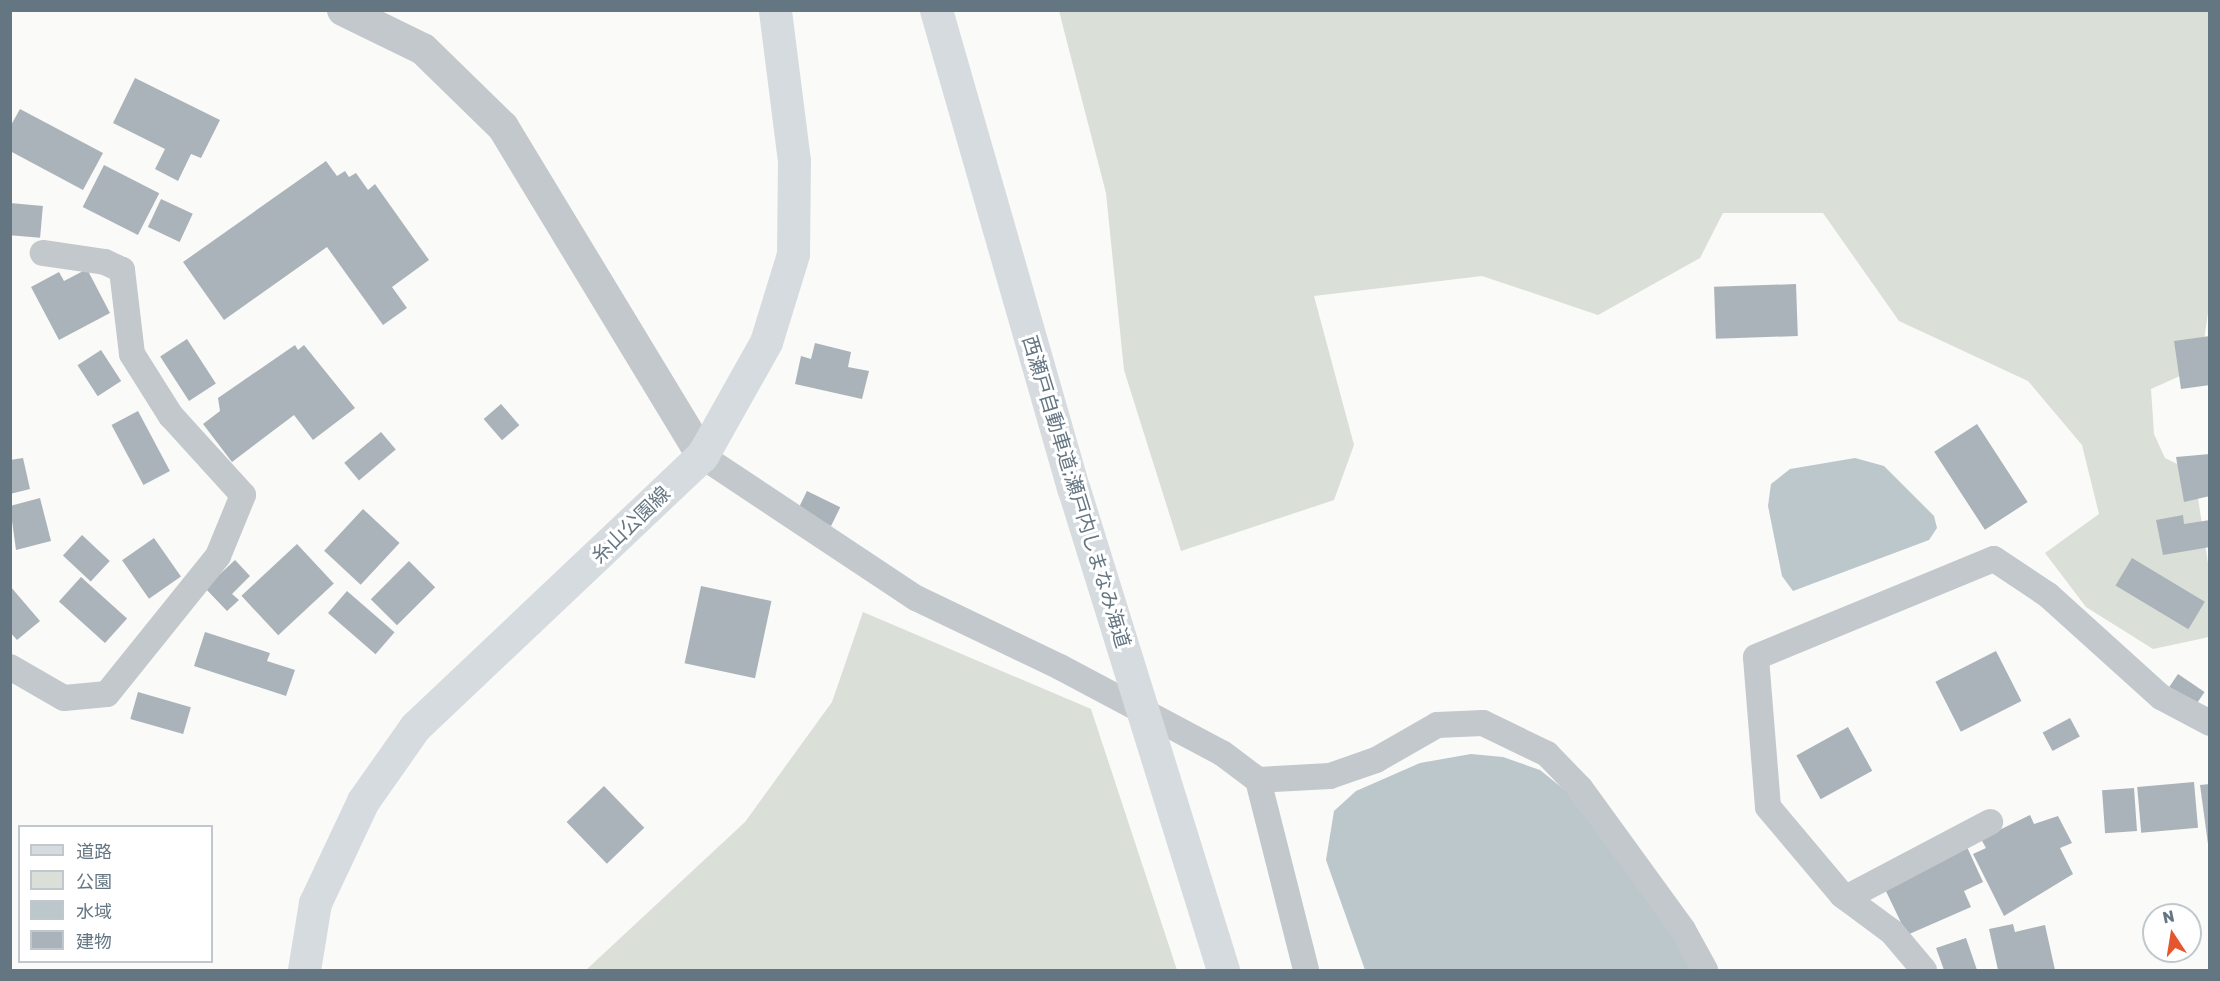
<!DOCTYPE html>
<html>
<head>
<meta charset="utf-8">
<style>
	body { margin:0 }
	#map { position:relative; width:2220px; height:981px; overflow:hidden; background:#fafaf8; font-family:Rubik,"Noto Sans JP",sans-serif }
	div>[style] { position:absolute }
	.green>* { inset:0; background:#dadfd7 }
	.water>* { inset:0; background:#bbc7cb }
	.building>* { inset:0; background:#aab3b9; transform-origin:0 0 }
	.minor>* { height:26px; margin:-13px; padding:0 13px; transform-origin:13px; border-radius:13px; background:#c3c8cc }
	.tertiary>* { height:32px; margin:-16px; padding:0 16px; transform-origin:16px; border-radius:16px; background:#c3c8cc }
	.secondary>* { height:33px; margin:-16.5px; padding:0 16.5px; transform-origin:16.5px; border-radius:16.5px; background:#d6dbdf }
	.motorway>* { height:33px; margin:-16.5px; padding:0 16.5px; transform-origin:16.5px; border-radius:16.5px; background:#d6dbdf }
	span { translate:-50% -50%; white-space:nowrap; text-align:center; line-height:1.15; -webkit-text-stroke:6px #fff; paint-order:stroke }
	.street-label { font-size:20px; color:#657683 }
	.frame { position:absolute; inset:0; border:12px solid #657683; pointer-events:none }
	.legend { position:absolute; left:18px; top:825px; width:195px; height:138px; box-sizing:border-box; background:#fff; border:2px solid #c1c8cd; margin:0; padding:8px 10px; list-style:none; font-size:18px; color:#657683 }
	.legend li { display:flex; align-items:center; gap:12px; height:30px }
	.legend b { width:30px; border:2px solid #c1c8cd }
	.north { position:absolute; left:2142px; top:903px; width:60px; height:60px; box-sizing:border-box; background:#fff; border:2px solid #c1c8cd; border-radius:50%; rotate:348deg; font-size:16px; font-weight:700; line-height:24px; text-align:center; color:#657683 }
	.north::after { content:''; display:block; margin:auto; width:21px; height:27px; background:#e4572e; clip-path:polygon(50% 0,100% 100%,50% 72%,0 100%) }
</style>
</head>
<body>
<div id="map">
	<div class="green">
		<i style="clip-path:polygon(1059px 11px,2209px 11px,2209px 306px,2200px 367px,2151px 389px,2154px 434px,2165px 458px,2194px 472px,2209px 570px,2209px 637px,2153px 649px,2086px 607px,2045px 553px,2099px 514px,2082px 445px,2028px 381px,1899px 321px,1823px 213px,1723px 213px,1700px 258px,1598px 315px,1482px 276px,1314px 296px,1354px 445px,1334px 500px,1181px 551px,1124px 370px,1106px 193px)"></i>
		<i style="clip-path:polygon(863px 612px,1091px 709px,1177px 970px,586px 970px,745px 822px,832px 702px)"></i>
	</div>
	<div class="water">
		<i style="clip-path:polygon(1855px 458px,1884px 466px,1934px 516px,1937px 528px,1929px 540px,1793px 591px,1782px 576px,1768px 506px,1771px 484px,1790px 469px)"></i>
		<i style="clip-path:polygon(1471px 754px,1503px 757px,1540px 770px,1566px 791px,1701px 970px,1365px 970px,1326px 860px,1334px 811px,1356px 791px,1420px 763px)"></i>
	</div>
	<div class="building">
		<i style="clip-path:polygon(135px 78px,220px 120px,201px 158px,191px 154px,178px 181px,155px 169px,165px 149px,113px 123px)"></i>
		<i style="clip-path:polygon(20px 109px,103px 153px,83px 190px,10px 151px,10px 127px)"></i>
		<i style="clip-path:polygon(326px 161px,337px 176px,345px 171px,349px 177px,356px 173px,368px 190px,375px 184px,429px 260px,392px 287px,407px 308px,383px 325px,327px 247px,224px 320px,183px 262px)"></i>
		<i style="left:104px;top:165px;width:62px;height:47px;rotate:27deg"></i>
		<i style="left:161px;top:199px;width:35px;height:31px;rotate:25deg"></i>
		<i style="left:10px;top:203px;width:33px;height:32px;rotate:5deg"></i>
		<i style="clip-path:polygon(87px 269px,110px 313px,59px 340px,31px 287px,59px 272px,64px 281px)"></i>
		<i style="left:1796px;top:284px;width:52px;height:82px;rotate:88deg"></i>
		<i style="clip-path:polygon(2210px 336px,2210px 385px,2181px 389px,2174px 341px)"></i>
		<i style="left:187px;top:339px;width:53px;height:32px;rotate:57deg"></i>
		<i style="clip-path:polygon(815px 343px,851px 352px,848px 367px,869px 371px,862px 399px,795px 384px,801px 356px,811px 359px)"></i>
		<i style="clip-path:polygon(295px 345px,298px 350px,304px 345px,355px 408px,313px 440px,294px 415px,232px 462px,203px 424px,220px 411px,218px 398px)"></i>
		<i style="left:101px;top:350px;width:37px;height:28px;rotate:57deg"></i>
		<i style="left:501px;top:404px;width:28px;height:23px;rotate:49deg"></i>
		<i style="left:138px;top:411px;width:68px;height:30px;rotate:62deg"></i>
		<i style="left:1977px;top:424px;width:93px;height:51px;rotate:57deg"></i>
		<i style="left:381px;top:432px;width:23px;height:48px;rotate:50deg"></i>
		<i style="clip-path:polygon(2210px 454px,2210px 496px,2184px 502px,2176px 457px)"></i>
		<i style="clip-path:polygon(23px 458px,30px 489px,10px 494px,10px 460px)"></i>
		<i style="left:807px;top:491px;width:37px;height:21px;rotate:26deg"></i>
		<i style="clip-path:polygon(40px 498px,51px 541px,16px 550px,10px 506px)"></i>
		<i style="left:363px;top:509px;width:50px;height:57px;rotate:43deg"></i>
		<i style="clip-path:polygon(2183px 515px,2184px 524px,2210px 520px,2210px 547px,2163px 555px,2156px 520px)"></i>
		<i style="left:82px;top:535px;width:38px;height:28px;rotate:43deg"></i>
		<i style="left:154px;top:538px;width:47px;height:39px;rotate:55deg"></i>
		<i style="left:297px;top:544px;width:54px;height:76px;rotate:47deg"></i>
		<i style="left:2132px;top:558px;width:85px;height:32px;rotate:31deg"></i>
		<i style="clip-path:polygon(235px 560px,250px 576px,232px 594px,239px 600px,227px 611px,205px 588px)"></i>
		<i style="left:409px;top:561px;width:37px;height:54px;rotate:45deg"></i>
		<i style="left:81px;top:577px;width:62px;height:33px;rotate:42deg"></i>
		<i style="clip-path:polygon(10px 586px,40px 621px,17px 640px,10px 632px)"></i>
		<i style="left:701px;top:586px;width:72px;height:79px;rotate:12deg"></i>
		<i style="left:347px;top:591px;width:63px;height:29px;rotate:41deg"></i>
		<i style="clip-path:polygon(205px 632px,270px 653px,267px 661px,295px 670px,286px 696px,194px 666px)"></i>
		<i style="left:1996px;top:651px;width:56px;height:68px;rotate:63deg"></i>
		<i style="left:2178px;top:674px;width:32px;height:22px;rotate:34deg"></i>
		<i style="left:138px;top:692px;width:55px;height:28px;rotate:16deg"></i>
		<i style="left:2070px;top:718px;width:21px;height:31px;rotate:62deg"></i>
		<i style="left:1848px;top:727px;width:50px;height:59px;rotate:61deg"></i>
		<i style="left:2194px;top:782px;width:46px;height:57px;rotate:85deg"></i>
		<i style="clip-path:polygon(2210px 784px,2210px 844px,2208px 844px,2200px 785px)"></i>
		<i style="left:604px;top:786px;width:58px;height:52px;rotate:46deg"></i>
		<i style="left:2134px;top:788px;width:43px;height:32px;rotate:86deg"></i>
		<i style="clip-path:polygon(2030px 815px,2034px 824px,2058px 816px,2072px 843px,2060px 848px,2073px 874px,2004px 916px,1973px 854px,1986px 848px,1981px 839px)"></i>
		<i style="clip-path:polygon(1967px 847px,1983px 882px,1964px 891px,1971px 907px,1907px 935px,1883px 885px)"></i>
		<i style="clip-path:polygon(2013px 924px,2015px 932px,2045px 925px,2055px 970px,1998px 970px,1989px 929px)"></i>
		<i style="clip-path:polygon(1966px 938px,1977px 970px,1944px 970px,1936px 948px)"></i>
	</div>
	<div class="minor">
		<i style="left:702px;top:456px;width:257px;rotate:33.6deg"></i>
		<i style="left:916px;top:598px;width:160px;rotate:25.6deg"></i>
		<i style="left:1060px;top:667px;width:183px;rotate:28deg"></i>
		<i style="left:1222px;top:753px;width:45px;rotate:36.9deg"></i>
		<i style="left:1258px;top:780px;width:72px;rotate:-3.2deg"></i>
		<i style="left:1330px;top:776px;width:49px;rotate:-19.2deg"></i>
		<i style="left:1376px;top:760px;width:70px;rotate:-29.8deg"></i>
		<i style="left:1437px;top:725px;width:46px;rotate:-2.5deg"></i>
		<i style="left:1483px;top:723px;width:71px;rotate:25.8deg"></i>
		<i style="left:1547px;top:754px;width:47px;rotate:45.9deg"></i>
		<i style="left:1580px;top:788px;width:175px;rotate:54deg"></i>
		<i style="left:1683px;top:930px;width:46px;rotate:61.2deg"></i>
		<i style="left:10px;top:667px;width:62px;rotate:29.9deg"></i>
		<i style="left:64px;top:698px;width:43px;rotate:-5.3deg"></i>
		<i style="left:107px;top:694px;width:177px;rotate:-51.2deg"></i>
		<i style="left:218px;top:556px;width:66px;rotate:-67.7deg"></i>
		<i style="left:243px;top:495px;width:107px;rotate:-132.3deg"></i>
		<i style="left:171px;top:416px;width:73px;rotate:-122.2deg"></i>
		<i style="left:132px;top:354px;width:85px;rotate:-96.8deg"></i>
		<i style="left:122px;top:270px;width:19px;rotate:-155deg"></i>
		<i style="left:105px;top:262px;width:63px;rotate:-171.7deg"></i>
		<i style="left:1258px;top:780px;width:196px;rotate:75.8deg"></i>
		<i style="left:1846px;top:898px;width:163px;rotate:-27.8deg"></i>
		<i style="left:1924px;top:970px;width:50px;rotate:-130.1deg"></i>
		<i style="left:1892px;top:932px;width:62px;rotate:-143.5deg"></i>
		<i style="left:1842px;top:895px;width:115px;rotate:-130.1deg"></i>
		<i style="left:1768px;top:807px;width:150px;rotate:-94.6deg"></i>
		<i style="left:1756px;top:657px;width:257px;rotate:-22.4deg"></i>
		<i style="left:1994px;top:559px;width:65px;rotate:33.7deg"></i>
		<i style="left:2048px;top:595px;width:152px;rotate:42.1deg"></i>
		<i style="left:2161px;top:697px;width:55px;rotate:28deg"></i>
	</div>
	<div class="tertiary">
		<i style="left:343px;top:10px;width:89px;rotate:26deg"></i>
		<i style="left:423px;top:49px;width:112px;rotate:44.3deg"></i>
		<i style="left:503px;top:127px;width:385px;rotate:58.8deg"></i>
	</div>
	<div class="secondary">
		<i style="left:304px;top:970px;width:68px;rotate:-80.7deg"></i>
		<i style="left:315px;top:903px;width:113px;rotate:-64.8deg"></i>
		<i style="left:363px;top:801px;width:90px;rotate:-54.9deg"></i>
		<i style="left:415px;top:727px;width:395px;rotate:-43.4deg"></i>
		<i style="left:702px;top:456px;width:131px;rotate:-60.7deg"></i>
		<i style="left:766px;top:342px;width:92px;rotate:-72.9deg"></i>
		<i style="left:793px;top:254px;width:93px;rotate:-89.4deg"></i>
		<i style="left:794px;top:161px;width:152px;rotate:-97.2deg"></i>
	</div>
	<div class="motorway">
		<i style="left:936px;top:10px;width:499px;rotate:74deg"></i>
		<i style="left:1074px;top:490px;width:503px;rotate:72.75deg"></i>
	</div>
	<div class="street-label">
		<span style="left:1076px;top:492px;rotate:73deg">西瀬戸自動車道;瀬戸内しまなみ海道</span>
		<span style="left:631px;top:525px;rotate:-44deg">糸山公園線</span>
	</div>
	<div class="frame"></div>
	<ul class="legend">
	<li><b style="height:8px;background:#d6dbdf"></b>道路</li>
	<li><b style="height:16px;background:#dadfd7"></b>公園</li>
	<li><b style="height:16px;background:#bbc7cb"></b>水域</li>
	<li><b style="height:16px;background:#aab3b9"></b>建物</li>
	</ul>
	<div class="north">N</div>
</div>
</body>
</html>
